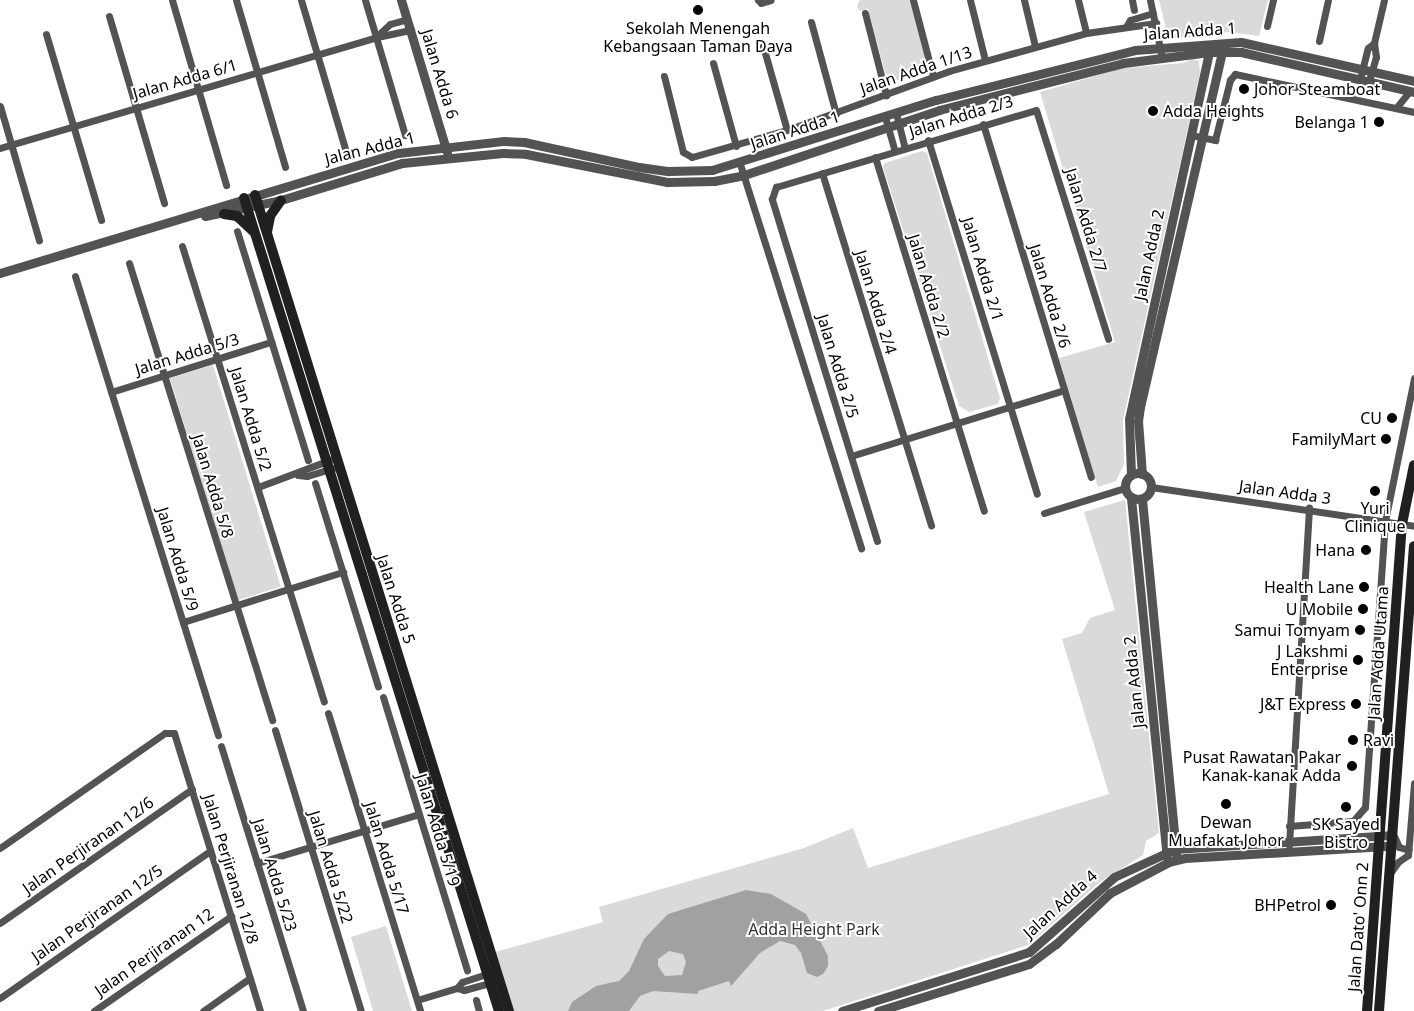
<!DOCTYPE html>
<html>
<head>
<meta charset="utf-8">
<style>
	body { margin:0 }
	#map { position:relative; width:1414px; height:1011px; overflow:hidden; background:#fff; font-family:"Noto Sans",sans-serif }
	div>[style] { position:absolute }
	.green>* { inset:0; background:#dadada; transform-origin:0 0 }
	.water>* { inset:0; background:#a1a1a1 }
	.minor>* { height:7px; margin:-3.5px; padding:0 3.5px; transform-origin:3.5px; border-radius:3.5px; background:#535353 }
	.tertiary>* { height:9px; margin:-4.5px; padding:0 4.5px; transform-origin:4.5px; border-radius:4.5px; background:#535353 }
	.tertiary>.ring { margin:-4.5px; padding:0; box-sizing:content-box; background:none; border:9px solid #535353; border-radius:50% }
	.secondary>* { height:10px; margin:-5px; padding:0 5px; transform-origin:5px; border-radius:5px; background:#202020 }
	.dots>* { width:14px; height:14px; translate:-50% -50%; box-sizing:border-box; border:2px solid #fff; border-radius:50% }
	span { translate:-50% -50%; white-space:nowrap; text-align:center; line-height:1.15; -webkit-text-stroke:4px #fff; paint-order:stroke }
	.poi-label { font-size:16px; color:#000 }
	.left { translate:0 -50%; text-align:left }
	.right { translate:-100% -50%; text-align:right }
	.street-label { font-size:16px; color:#000 }
	.park-label { font-size:16px; color:#313131 }
</style>
</head>
<body>
<div id="map">
	<div class="green">
		<i style="clip-path:polygon(860px 0,911px 0,929px 70px,888px 83px,868px 9px,860px 11px,857px 6px)"></i>
		<i style="clip-path:polygon(1159px 0,1268px 0,1259px 36px,1228px 32px,1178px 39px,1167px 33px)"></i>
		<i style="clip-path:polygon(1192px 59px,1199px 61px,1200px 73px,1123px 420px,1124px 464px,1116px 481px,1098px 487px,1059px 358px,1115px 342px,1040px 92px,1123px 68px,1183px 63px)"></i>
		<i style="clip-path:polygon(922px 151px,927px 153px,1000px 398px,998px 404px,969px 412px,959px 406px,883px 167px,885px 163px)"></i>
		<i style="left:213px;top:365px;width:232px;height:45px;rotate:73deg"></i>
		<i style="clip-path:polygon(1125px 500px,1159px 833px,1146px 841px,1143px 855px,1100px 882px,1028px 945px,823px 1011px,512px 1011px,495px 952px,603px 922px,599px 907px,804px 848px,853px 828px,868px 868px,1109px 794px,1062px 639px,1082px 633px,1090px 618px,1115px 610px,1084px 512px)"></i>
		<i style="clip-path:polygon(386px 926px,412px 1011px,373px 1011px,351px 937px)"></i>
	</div>
	<div class="water">
		<i style="clip-path:polygon(evenodd,746px 890px,771px 894px,806px 914px,828px 956px,828px 966px,823px 974px,817px 977px,807px 973px,801px 953px,795px 945px,780px 941px,760px 953px,731px 986px,729px 981px,698px 991px,698px 994px,653px 991px,640px 996px,629px 1011px,568px 1011px,572px 1002px,596px 986px,619px 981px,629px 971px,644px 939px,668px 914px,746px 890px,669px 951px,683px 954px,686px 962px,682px 975px,665px 976px,658px 966px,658px 959px,669px 951px)"></i>
	</div>
	<div class="minor">
		<i style="left:172px;top:0;width:193px;rotate:73.7deg"></i>
		<i style="left:236px;top:0;width:174px;rotate:73.6deg"></i>
		<i style="left:301px;top:0;width:155px;rotate:73.5deg"></i>
		<i style="left:365px;top:0;width:141px;rotate:73.5deg"></i>
		<i style="left:758px;top:0;width:4px;rotate:45deg"></i>
		<i style="left:761px;top:3px;width:10px;rotate:-17deg"></i>
		<i style="left:913px;top:0;width:79px;rotate:75.3deg"></i>
		<i style="left:970px;top:0;width:62px;rotate:76deg"></i>
		<i style="left:1024px;top:0;width:47px;rotate:76.6deg"></i>
		<i style="left:1078px;top:0;width:34px;rotate:76deg"></i>
		<i style="left:1132px;top:0;width:10px;rotate:79deg"></i>
		<i style="left:1150px;top:0;width:59px;rotate:78.3deg"></i>
		<i style="left:865px;top:13px;width:85px;rotate:75.6deg"></i>
		<i style="left:109px;top:16px;width:195px;rotate:73.6deg"></i>
		<i style="left:811px;top:22px;width:95px;rotate:74.8deg"></i>
		<i style="left:1127px;top:25px;width:6px;rotate:-59deg"></i>
		<i style="left:1130px;top:20px;width:24px;rotate:-17deg"></i>
		<i style="left:1267px;top:26px;width:27px;rotate:-77deg"></i>
		<i style="left:46px;top:34px;width:194px;rotate:73.5deg"></i>
		<i style="left:377px;top:37px;width:35px;rotate:-12deg"></i>
		<i style="left:1319px;top:41px;width:42px;rotate:-77.6deg"></i>
		<i style="left:763px;top:46px;width:87px;rotate:74.1deg"></i>
		<i style="left:713px;top:63px;width:86px;rotate:74.5deg"></i>
		<i style="left:664px;top:76px;width:78px;rotate:76deg"></i>
		<i style="left:683px;top:152px;width:10px;rotate:29deg"></i>
		<i style="left:692px;top:157px;width:99px;rotate:-15.9deg"></i>
		<i style="left:787px;top:130px;width:172px;rotate:-20deg"></i>
		<i style="left:949px;top:71px;width:142px;rotate:-15.5deg"></i>
		<i style="left:1086px;top:33px;width:71px;rotate:-8.1deg"></i>
		<i style="left:1360px;top:79px;width:32px;rotate:-76deg"></i>
		<i style="left:1368px;top:48px;width:8px;rotate:-40deg"></i>
		<i style="left:1369px;top:81px;width:25px;rotate:-74deg"></i>
		<i style="left:1376px;top:57px;width:14px;rotate:-98deg"></i>
		<i style="left:1374px;top:43px;width:44px;rotate:-76.9deg"></i>
		<i style="left:0;top:106px;width:140px;rotate:73.8deg"></i>
		<i style="left:1396px;top:108px;width:22px;rotate:-51deg"></i>
		<i style="left:896px;top:113px;width:36px;rotate:76deg"></i>
		<i style="left:885px;top:117px;width:35px;rotate:74deg"></i>
		<i style="left:983px;top:124px;width:369px;rotate:73deg"></i>
		<i style="left:1191px;top:135px;width:25px;rotate:12deg"></i>
		<i style="left:1215px;top:140px;width:62px;rotate:-76deg"></i>
		<i style="left:1230px;top:80px;width:8px;rotate:-50deg"></i>
		<i style="left:1235px;top:74px;width:183px;rotate:12deg"></i>
		<i style="left:928px;top:140px;width:370px;rotate:72.9deg"></i>
		<i style="left:0;top:148px;width:392px;rotate:-16.4deg"></i>
		<i style="left:376px;top:37px;width:19px;rotate:-43deg"></i>
		<i style="left:390px;top:24px;width:18px;rotate:-16deg"></i>
		<i style="left:875px;top:157px;width:370px;rotate:72.9deg"></i>
		<i style="left:740px;top:164px;width:403px;rotate:72.5deg"></i>
		<i style="left:822px;top:173px;width:369px;rotate:72.8deg"></i>
		<i style="left:237px;top:231px;width:240px;rotate:72.8deg"></i>
		<i style="left:182px;top:246px;width:477px;rotate:72.7deg"></i>
		<i style="left:129px;top:263px;width:479px;rotate:72.6deg"></i>
		<i style="left:75px;top:276px;width:481px;rotate:72.7deg"></i>
		<i style="left:111px;top:392px;width:168px;rotate:-17.4deg"></i>
		<i style="left:851px;top:456px;width:223px;rotate:-17.2deg"></i>
		<i style="left:298px;top:475px;width:9px;rotate:6deg"></i>
		<i style="left:307px;top:476px;width:28px;rotate:-17deg"></i>
		<i style="left:315px;top:483px;width:213px;rotate:72.8deg"></i>
		<i style="left:258px;top:487px;width:82px;rotate:-20.6deg"></i>
		<i style="left:1151px;top:487px;width:266px;rotate:8.4deg"></i>
		<i style="left:1044px;top:513px;width:85px;rotate:-17.2deg"></i>
		<i style="left:877px;top:541px;width:358px;rotate:-107.1deg"></i>
		<i style="left:772px;top:199px;width:13px;rotate:-72deg"></i>
		<i style="left:776px;top:187px;width:271px;rotate:-16.5deg"></i>
		<i style="left:1036px;top:110px;width:240px;rotate:72.5deg"></i>
		<i style="left:183px;top:622px;width:168px;rotate:-17.4deg"></i>
		<i style="left:383px;top:697px;width:286px;rotate:72.9deg"></i>
		<i style="left:328px;top:713px;width:312px;rotate:72.8deg"></i>
		<i style="left:275px;top:730px;width:294px;rotate:73deg"></i>
		<i style="left:221px;top:746px;width:277px;rotate:72.8deg"></i>
		<i style="left:1289px;top:826px;width:64px;rotate:-4.5deg"></i>
		<i style="left:1353px;top:821px;width:18px;rotate:-49deg"></i>
		<i style="left:1365px;top:807px;width:287px;rotate:-86deg"></i>
		<i style="left:1385px;top:521px;width:146px;rotate:-78.5deg"></i>
		<i style="left:1394px;top:836px;width:12px;rotate:66deg"></i>
		<i style="left:1399px;top:847px;width:10px;rotate:17deg"></i>
		<i style="left:1289px;top:845px;width:338px;rotate:-86.6deg"></i>
		<i style="left:0;top:848px;width:201px;rotate:-34.9deg"></i>
		<i style="left:165px;top:733px;width:9px"></i>
		<i style="left:174px;top:733px;width:291px;rotate:72.8deg"></i>
		<i style="left:257px;top:863px;width:169px;rotate:-16.8deg"></i>
		<i style="left:1391px;top:872px;width:12px;rotate:-55deg"></i>
		<i style="left:1398px;top:862px;width:12px;rotate:-35deg"></i>
		<i style="left:1408px;top:855px;width:72px;rotate:-85.2deg"></i>
		<i style="left:0;top:923px;width:234px;rotate:-34.9deg"></i>
		<i style="left:457px;top:988px;width:7px;rotate:16deg"></i>
		<i style="left:464px;top:990px;width:30px;rotate:-15deg"></i>
		<i style="left:457px;top:988px;width:8px;rotate:-50deg"></i>
		<i style="left:462px;top:982px;width:29px;rotate:-18deg"></i>
		<i style="left:0;top:998px;width:256px;rotate:-35deg"></i>
		<i style="left:417px;top:1000px;width:42px;rotate:-16.7deg"></i>
		<i style="left:476px;top:1000px;width:11px;rotate:75deg"></i>
		<i style="left:94px;top:1011px;width:167px;rotate:-34.7deg"></i>
		<i style="left:203px;top:1011px;width:57px;rotate:-35.1deg"></i>
	</div>
	<div class="tertiary">
		<i style="left:401px;top:0;width:159px;rotate:73.2deg"></i>
		<i style="left:205px;top:216px;width:78px;rotate:-11.9deg"></i>
		<i style="left:281px;top:200px;width:127px;rotate:-17deg"></i>
		<i style="left:402px;top:163px;width:101px;rotate:-5.7deg"></i>
		<i style="left:503px;top:153px;width:23px;rotate:2deg"></i>
		<i style="left:526px;top:154px;width:144px;rotate:11.2deg"></i>
		<i style="left:667px;top:182px;width:47px;rotate:-1.2deg"></i>
		<i style="left:714px;top:181px;width:31px;rotate:-11deg"></i>
		<i style="left:744px;top:175px;width:206px;rotate:-18.4deg"></i>
		<i style="left:939px;top:110px;width:190px;rotate:-14.3deg"></i>
		<i style="left:1123px;top:63px;width:87px;rotate:-7.3deg"></i>
		<i style="left:1209px;top:52px;width:32px"></i>
		<i style="left:1241px;top:52px;width:178px;rotate:13deg"></i>
		<i style="left:0;top:273px;width:416px;rotate:-16.8deg"></i>
		<i style="left:398px;top:153px;width:107px;rotate:-6.5deg"></i>
		<i style="left:504px;top:141px;width:20px;rotate:3deg"></i>
		<i style="left:524px;top:142px;width:118px;rotate:12.3deg"></i>
		<i style="left:639px;top:167px;width:30px;rotate:8deg"></i>
		<i style="left:669px;top:171px;width:43px;rotate:-1.3deg"></i>
		<i style="left:712px;top:170px;width:235px;rotate:-17.4deg"></i>
		<i style="left:936px;top:100px;width:205px;rotate:-14.1deg"></i>
		<i style="left:1135px;top:50px;width:106px;rotate:-4.3deg"></i>
		<i style="left:1241px;top:42px;width:177px;rotate:12.7deg"></i>
		<i class="ring" style="left:1125px;top:473px;width:17px;height:17px"></i>
		<i style="left:1142px;top:474px;width:53px;rotate:-94.3deg"></i>
		<i style="left:1138px;top:421px;width:14px;rotate:-82deg"></i>
		<i style="left:1140px;top:407px;width:369px;rotate:-77deg"></i>
		<i style="left:1131px;top:475px;width:56px;rotate:-92deg"></i>
		<i style="left:1129px;top:419px;width:381px;rotate:-77.7deg"></i>
		<i style="left:1131px;top:498px;width:361px;rotate:84.3deg"></i>
		<i style="left:1142px;top:499px;width:358px;rotate:84.5deg"></i>
		<i style="left:842px;top:1011px;width:196px;rotate:-17.5deg"></i>
		<i style="left:1029px;top:952px;width:113px;rotate:-41.4deg"></i>
		<i style="left:1114px;top:877px;width:67px;rotate:-24.7deg"></i>
		<i style="left:1175px;top:849px;width:215px;rotate:-3.7deg"></i>
		<i style="left:878px;top:1011px;width:158px;rotate:-17.3deg"></i>
		<i style="left:1029px;top:964px;width:34px;rotate:-37deg"></i>
		<i style="left:1056px;top:944px;width:74px;rotate:-43.4deg"></i>
		<i style="left:1110px;top:893px;width:67px;rotate:-27.7deg"></i>
		<i style="left:1169px;top:862px;width:16px;rotate:-14deg"></i>
		<i style="left:1185px;top:858px;width:205px;rotate:-3.4deg"></i>
	</div>
	<div class="secondary">
		<i style="left:255px;top:195px;width:855px;rotate:72.71deg"></i>
		<i style="left:244px;top:198px;width:852px;rotate:72.59deg"></i>
		<i style="left:224px;top:214px;width:13px;rotate:9deg"></i>
		<i style="left:237px;top:216px;width:22px;rotate:43deg"></i>
		<i style="left:267px;top:232px;width:16px;rotate:-79deg"></i>
		<i style="left:270px;top:216px;width:19px;rotate:-55deg"></i>
		<i style="left:1367px;top:1011px;width:488px;rotate:-85.9deg"></i>
		<i style="left:1402px;top:524px;width:60px;rotate:-78.5deg"></i>
		<i style="left:1379px;top:1011px;width:466px;rotate:-85.7deg"></i>
	</div>
	<div class="dots">
		<i style="left:698px;top:10px;background:#000"></i>
		<i style="left:1244px;top:89px;background:#000"></i>
		<i style="left:1153px;top:111px;background:#000"></i>
		<i style="left:1379px;top:122px;background:#000"></i>
		<i style="left:1392px;top:418px;background:#000"></i>
		<i style="left:1386px;top:439px;background:#000"></i>
		<i style="left:1375px;top:491px;background:#000"></i>
		<i style="left:1366px;top:550px;background:#000"></i>
		<i style="left:1364px;top:587px;background:#000"></i>
		<i style="left:1363px;top:609px;background:#000"></i>
		<i style="left:1360px;top:630px;background:#000"></i>
		<i style="left:1358px;top:660px;background:#000"></i>
		<i style="left:1356px;top:704px;background:#000"></i>
		<i style="left:1353px;top:740px;background:#000"></i>
		<i style="left:1352px;top:766px;background:#000"></i>
		<i style="left:1226px;top:804px;background:#000"></i>
		<i style="left:1346px;top:807px;background:#000"></i>
		<i style="left:1331px;top:905px;background:#000"></i>
	</div>
	<div class="poi-label">
		<span style="left:698px;top:37px">Sekolah Menengah<br>Kebangsaan Taman Daya</span>
		<span class="left" style="left:1254px;top:89px">Johor Steamboat</span>
		<span class="left" style="left:1163px;top:111px">Adda Heights</span>
		<span class="right" style="left:1369px;top:122px">Belanga 1</span>
		<span class="right" style="left:1382px;top:418px">CU</span>
		<span class="right" style="left:1376px;top:439px">FamilyMart</span>
		<span style="left:1375px;top:517px">Yuri<br>Clinique</span>
		<span class="right" style="left:1355px;top:550px">Hana</span>
		<span class="right" style="left:1354px;top:587px">Health Lane</span>
		<span class="right" style="left:1353px;top:609px">U Mobile</span>
		<span class="right" style="left:1350px;top:630px">Samui Tomyam</span>
		<span class="right" style="left:1348px;top:660px">J Lakshmi<br>Enterprise</span>
		<span class="right" style="left:1346px;top:704px">J&amp;T Express</span>
		<span class="left" style="left:1363px;top:740px">Ravi</span>
		<span class="right" style="left:1341px;top:766px">Pusat Rawatan Pakar<br>Kanak-kanak Adda</span>
		<span style="left:1226px;top:831px">Dewan<br>Muafakat Johor</span>
		<span style="left:1346px;top:833px">SK Sayed<br>Bistro</span>
		<span class="right" style="left:1321px;top:905px">BHPetrol</span>
	</div>
	<div class="street-label">
		<span style="left:1190px;top:31px;rotate:-4deg">Jalan Adda 1</span>
		<span style="left:916px;top:70px;rotate:-19deg">Jalan Adda 1/13</span>
		<span style="left:440px;top:74px;rotate:73deg">Jalan Adda 6</span>
		<span style="left:185px;top:79px;rotate:-16deg">Jalan Adda 6/1</span>
		<span style="left:961px;top:116px;rotate:-17deg">Jalan Adda 2/3</span>
		<span style="left:795px;top:130px;rotate:-18deg">Jalan Adda 1</span>
		<span style="left:370px;top:148px;rotate:-14deg">Jalan Adda 1</span>
		<span style="left:1086px;top:220px;rotate:73deg">Jalan Adda 2/7</span>
		<span style="left:1149px;top:255px;rotate:-78deg">Jalan Adda 2</span>
		<span style="left:983px;top:269px;rotate:73deg">Jalan Adda 2/1</span>
		<span style="left:929px;top:286px;rotate:73deg">Jalan Adda 2/2</span>
		<span style="left:1050px;top:296px;rotate:73deg">Jalan Adda 2/6</span>
		<span style="left:876px;top:302px;rotate:73deg">Jalan Adda 2/4</span>
		<span style="left:187px;top:354px;rotate:-17deg">Jalan Adda 5/3</span>
		<span style="left:838px;top:366px;rotate:73deg">Jalan Adda 2/5</span>
		<span style="left:251px;top:419px;rotate:73deg">Jalan Adda 5/2</span>
		<span style="left:213px;top:486px;rotate:73deg">Jalan Adda 5/8</span>
		<span style="left:1285px;top:492px;rotate:8deg">Jalan Adda 3</span>
		<span style="left:178px;top:559px;rotate:73deg">Jalan Adda 5/9</span>
		<span style="left:396px;top:599px;rotate:72deg">Jalan Adda 5</span>
		<span style="left:1378px;top:653px;rotate:-86deg">Jalan Adda Utama</span>
		<span style="left:1134px;top:682px;rotate:-96deg">Jalan Adda 2</span>
		<span style="left:438px;top:830px;rotate:73deg">Jalan Adda 5/19</span>
		<span style="left:88px;top:845px;rotate:-35deg">Jalan Perjiranan 12/6</span>
		<span style="left:387px;top:858px;rotate:73deg">Jalan Adda 5/17</span>
		<span style="left:331px;top:867px;rotate:73deg">Jalan Adda 5/22</span>
		<span style="left:231px;top:869px;rotate:73deg">Jalan Perjiranan 12/8</span>
		<span style="left:275px;top:875px;rotate:73deg">Jalan Adda 5/23</span>
		<span style="left:1060px;top:904px;rotate:-42deg">Jalan Adda 4</span>
		<span style="left:97px;top:913px;rotate:-35deg">Jalan Perjiranan 12/5</span>
		<span style="left:1358px;top:927px;rotate:-86deg">Jalan Dato' Onn 2</span>
		<span style="left:154px;top:952px;rotate:-35deg">Jalan Perjiranan 12</span>
	</div>
	<div class="park-label">
		<span style="left:814px;top:929px">Adda Height Park</span>
	</div>
</div>
</body>
</html>
